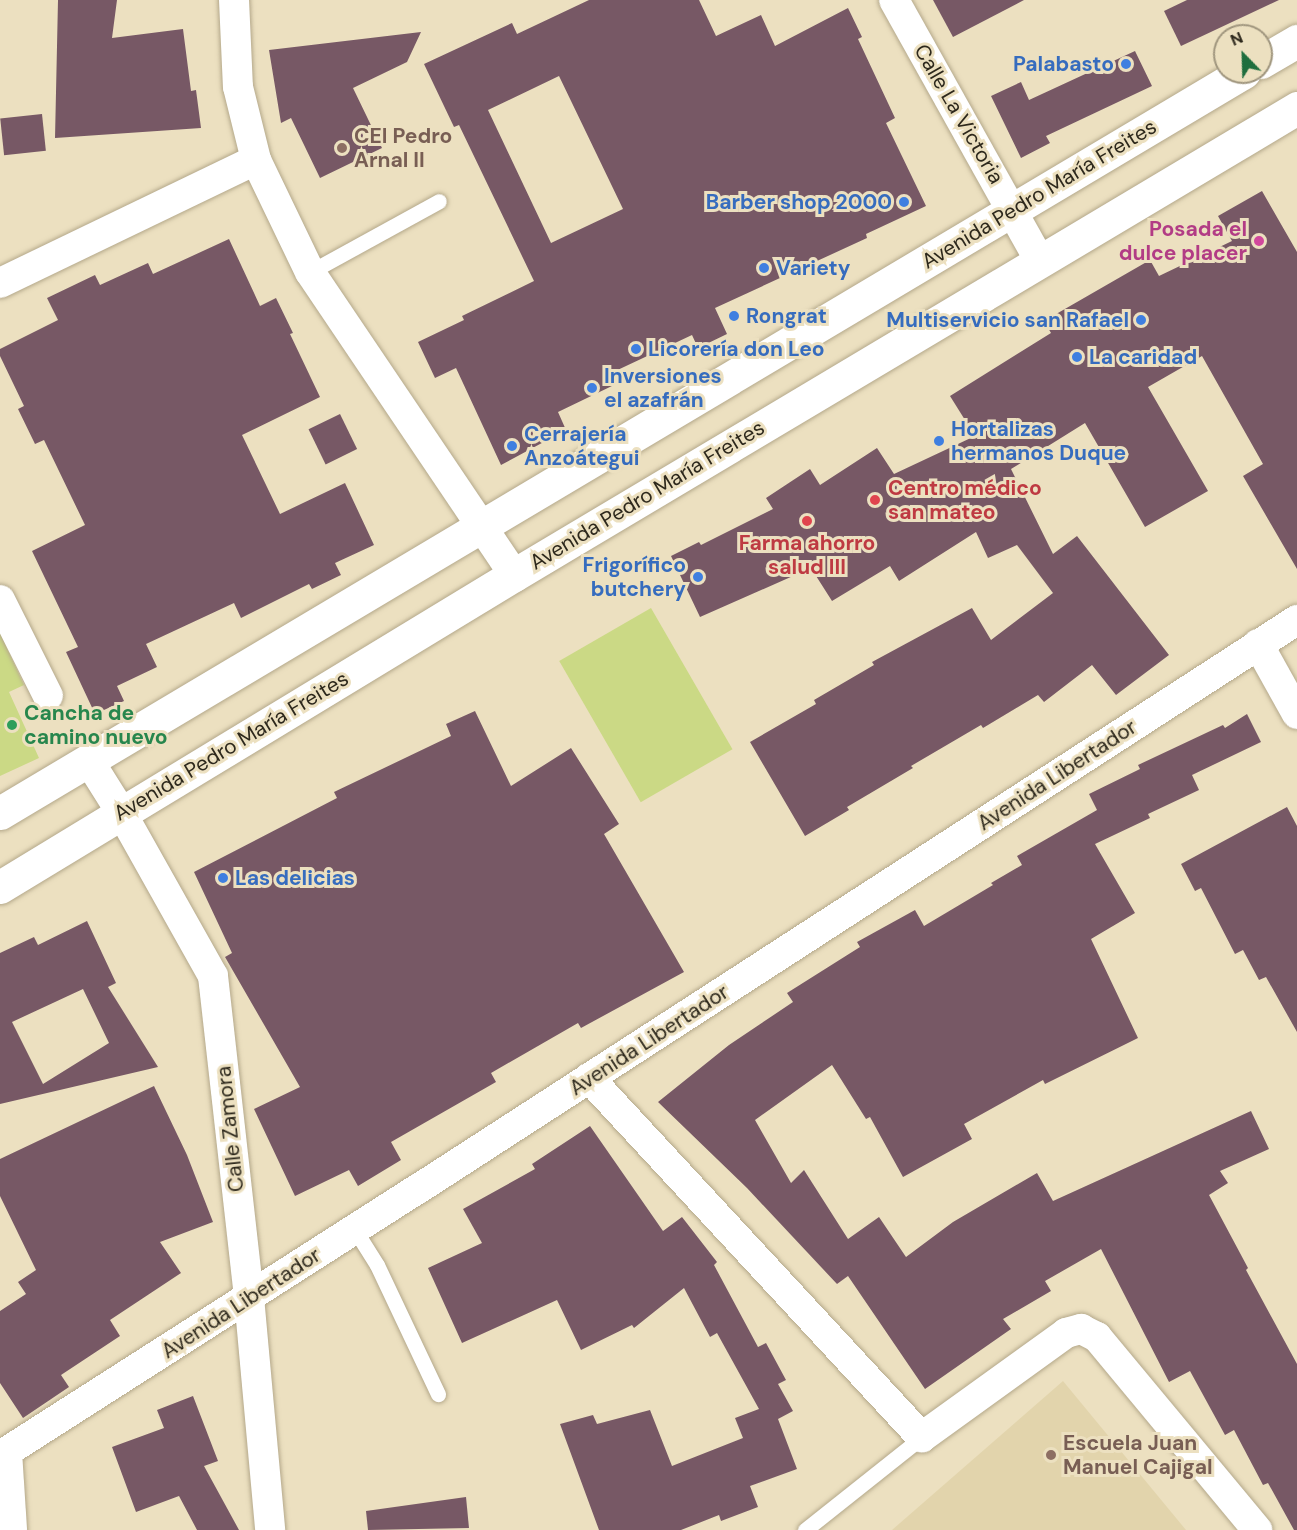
<!DOCTYPE html>
<html>
<head>
<meta charset="utf-8">
<style>
	body { margin:0 }
	#map { position:relative; width:1297px; height:1530px; overflow:hidden; background:#ece0c0; font-family:"DM Sans",sans-serif }
	div>[style] { position:absolute }
	.built>* { inset:0; background:#e2d4ac }
	.green>* { inset:0; background:#cbd985; transform-origin:0 0 }
	.building>* { inset:0; background:#775865; transform-origin:0 0 }
	.roads { filter:drop-shadow(0 0 2px #b4a88a) drop-shadow(0 0 2px #b4a88a) }
	.lane>* { height:15px; margin:-7.5px; padding:0 7.5px; transform-origin:7.5px; border-radius:7.5px; background:#fff }
	.street>* { height:30px; margin:-15px; padding:0 15px; transform-origin:15px; border-radius:15px; background:#fff }
	.secondary>* { height:33px; margin:-16.5px; padding:0 16.5px; transform-origin:16.5px; border-radius:16.5px; background:#fff }
	.dots>* { width:16px; height:16px; translate:-50% -50%; box-sizing:border-box; border:3px solid #ece0c0; border-radius:50% }
	span { translate:-50% -50%; white-space:nowrap; text-align:center; line-height:1.15; -webkit-text-stroke:6px #ece0c0; paint-order:stroke }
	.shop-label { font-size:21px; color:#366cbe; font-weight:700 }
	.right { translate:-100% -50%; text-align:right }
	.left { translate:0 -50%; text-align:left }
	.street-label { font-size:21px; color:#2d281c }
	.education-label { font-size:21px; color:#785e54; font-weight:700 }
	.hotel-label { font-size:21px; color:#b23c85; font-weight:700 }
	.health-label { font-size:21px; color:#be3a42; font-weight:700 }
	.leisure-label { font-size:21px; color:#27864d; font-weight:700 }
	.north { position:absolute; left:1213px; top:24px; width:60px; height:60px; box-sizing:border-box; background:#ece0c0; border:2px solid #a0967e; border-radius:50%; rotate:337deg; font-size:16px; font-weight:700; line-height:24px; text-align:center; color:#2d281c }
	.north::after { content:''; display:block; margin:auto; width:21px; height:27px; background:#1f6e3e; clip-path:polygon(50% 0,100% 100%,50% 72%,0 100%) }
</style>
</head>
<body>
<div id="map">
	<div class="built">
		<i style="clip-path:polygon(1063px 1381px,1186px 1530px,892px 1530px)"></i>
	</div>
	<div class="green">
		<i style="left:651px;top:608px;width:163px;height:106px;rotate:60deg"></i>
		<i style="clip-path:polygon(0 633px,24px 685px,9px 692px,39px 758px,0 776px)"></i>
	</div>
	<div class="building">
		<i style="clip-path:polygon(58px 0,117px 0,112px 38px,183px 29px,191px 91px,196px 90px,201px 128px,55px 138px)"></i>
		<i style="clip-path:polygon(evenodd,589px 0,699px 0,716px 36px,761px 15px,775px 46px,848px 8px,862px 37px,858px 39px,895px 118px,886px 123px,926px 206px,866px 234px,867px 238px,715px 308px,727px 334px,698px 348px,692px 335px,609px 374px,614px 385px,558px 412px,566px 430px,501px 465px,456px 368px,435px 378px,418px 342px,464px 320px,462px 316px,534px 281px,459px 125px,454px 127px,424px 64px,512px 23px,517px 34px,589px 0,559px 76px,623px 209px,551px 243px,488px 110px,559px 76px)"></i>
		<i style="clip-path:polygon(933px 0,1024px 0,953px 37px)"></i>
		<i style="clip-path:polygon(1187px 0,1279px 0,1181px 46px,1164px 11px)"></i>
		<i style="clip-path:polygon(421px 32px,407px 62px,353px 88px,382px 148px,320px 178px,291px 118px,281px 123px,269px 50px)"></i>
		<i style="clip-path:polygon(1135px 51px,1152px 86px,1046px 136px,1050px 143px,1021px 158px,991px 96px,1021px 82px,1029px 100px)"></i>
		<i style="left:42px;top:114px;width:37px;height:42px;rotate:84deg"></i>
		<i style="clip-path:polygon(1262px 191px,1297px 252px,1297px 569px,1243px 476px,1263px 464px,1202px 356px,1148px 387px,1208px 491px,1145px 527px,1085px 423px,1011px 469px,1053px 554px,1077px 536px,1169px 655px,1116px 695px,1092px 665px,1044px 702px,1038px 695px,983px 728px,981px 725px,911px 766px,913px 768px,847px 807px,849px 810px,805px 836px,750px 742px,816px 704px,814px 700px,874px 665px,872px 662px,972px 608px,991px 640px,1053px 593px,1017px 545px,988px 558px,976px 532px,899px 581px,890px 566px,832px 601px,811px 568px,700px 617px,671px 556px,699px 542px,701px 545px,773px 509px,766px 498px,810px 469px,820px 485px,877px 448px,894px 474px,975px 436px,950px 396px,1051px 333px,1044px 321px,1150px 260px,1159px 276px,1232px 241px,1218px 216px)"></i>
		<i style="clip-path:polygon(229px 239px,260px 306px,276px 298px,293px 333px,290px 334px,320px 397px,242px 435px,280px 514px,345px 483px,374px 545px,335px 563px,341px 575px,312px 589px,309px 584px,241px 618px,234px 603px,146px 644px,157px 667px,117px 686px,124px 701px,95px 714px,66px 652px,78px 647px,32px 551px,85px 525px,44px 440px,35px 444px,18px 409px,24px 406px,0 356px,0 349px,58px 320px,47px 298px,95px 275px,100px 285px,148px 263px,153px 274px)"></i>
		<i style="left:340px;top:414px;width:39px;height:35px;rotate:64deg"></i>
		<i style="clip-path:polygon(475px 711px,511px 786px,571px 748px,619px 824px,604px 834px,684px 972px,581px 1028px,578px 1023px,491px 1073px,496px 1082px,391px 1142px,401px 1160px,358px 1186px,349px 1170px,295px 1196px,254px 1109px,300px 1087px,225px 957px,232px 953px,194px 872px,337px 798px,334px 792px,451px 736px,446px 724px)"></i>
		<i style="clip-path:polygon(1247px 714px,1261px 742px,1192px 775px,1199px 790px,1148px 814px,1150px 818px,1095px 844px,1135px 913px,1091px 939px,1138px 1038px,1045px 1084px,1043px 1080px,964px 1124px,972px 1139px,903px 1177px,870px 1117px,866px 1119px,832px 1065px,755px 1120px,791px 1183px,804px 1170px,848px 1239px,879px 1217px,906px 1257px,953px 1222px,1037px 1173px,1053px 1201px,1251px 1111px,1269px 1149px,1220px 1171px,1228px 1183px,1209px 1195px,1248px 1268px,1246px 1270px,1297px 1364px,1297px 1530px,1294px 1530px,1268px 1483px,1263px 1485px,1234px 1430px,1225px 1435px,1190px 1371px,1169px 1382px,1101px 1249px,1045px 1281px,1051px 1291px,1003px 1319px,1011px 1329px,925px 1389px,848px 1276px,837px 1284px,747px 1188px,658px 1102px,729px 1045px,793px 1002px,787px 993px,860px 947px,857px 942px,915px 910px,924px 926px,993px 885px,991px 883px,1022px 865px,1017px 856px,1097px 810px,1089px 794px,1140px 769px,1138px 765px,1223px 725px,1225px 728px)"></i>
		<i style="clip-path:polygon(1287px 807px,1297px 826px,1297px 1032px,1266px 977px,1259px 980px,1243px 950px,1235px 954px,1201px 888px,1195px 891px,1181px 864px)"></i>
		<i style="clip-path:polygon(evenodd,87px 921px,116px 983px,108px 987px,158px 1067px,0 1104px,0 953px,34px 937px,38px 945px,87px 921px,83px 989px,109px 1043px,43px 1084px,12px 1022px,83px 989px)"></i>
		<i style="clip-path:polygon(154px 1086px,187px 1155px,213px 1222px,160px 1242px,181px 1273px,110px 1320px,120px 1336px,61px 1375px,69px 1387px,23px 1418px,0 1383px,0 1311px,26px 1294px,18px 1282px,36px 1270px,0 1196px,0 1159px)"></i>
		<i style="clip-path:polygon(590px 1126px,663px 1231px,682px 1217px,717px 1262px,714px 1265px,758px 1347px,766px 1343px,786px 1380px,778px 1384px,793px 1411px,778px 1419px,797px 1469px,750px 1486px,758px 1507px,721px 1521px,719px 1515px,681px 1530px,599px 1530px,560px 1424px,593px 1415px,597px 1424px,650px 1410px,672px 1466px,743px 1438px,735px 1418px,759px 1409px,717px 1333px,710px 1337px,684px 1288px,634px 1328px,632px 1325px,581px 1350px,557px 1300px,462px 1343px,428px 1268px,482px 1243px,463px 1209px,535px 1169px,532px 1164px)"></i>
		<i style="clip-path:polygon(193px 1396px,218px 1461px,204px 1466px,239px 1530px,197px 1530px,179px 1496px,136px 1512px,112px 1447px,164px 1428px,157px 1410px)"></i>
		<i style="clip-path:polygon(466px 1497px,469px 1528px,368px 1530px,366px 1511px)"></i>
	</div>
	<div class="roads">
		<div class="lane">
			<i style="left:310px;top:272px;width:147px;rotate:-28.8deg"></i>
			<i style="left:355px;top:1230px;width:41px;rotate:57.8deg"></i>
			<i style="left:377px;top:1265px;width:143px;rotate:64.7deg"></i>
			<i style="left:805px;top:1530px;width:149px;rotate:-38.5deg"></i>
		</div>
		<div class="street">
			<i style="left:234px;top:0;width:87px;rotate:87.4deg"></i>
			<i style="left:238px;top:87px;width:75px;rotate:76.1deg"></i>
			<i style="left:256px;top:160px;width:124px;rotate:64.3deg"></i>
			<i style="left:310px;top:272px;width:365px;rotate:56deg"></i>
			<i style="left:894px;top:0;width:299px;rotate:60.8deg"></i>
			<i style="left:0;top:283px;width:284px;rotate:-25.7deg"></i>
			<i style="left:0;top:600px;width:107px;rotate:63.4deg"></i>
			<i style="left:1258px;top:644px;width:80px;rotate:60.9deg"></i>
			<i style="left:89px;top:761px;width:60px;rotate:57.9deg"></i>
			<i style="left:121px;top:812px;width:188px;rotate:60.7deg"></i>
			<i style="left:213px;top:976px;width:323px;rotate:83.6deg"></i>
			<i style="left:249px;top:1297px;width:234px;rotate:84.8deg"></i>
			<i style="left:589px;top:1078px;width:490px;rotate:47.2deg"></i>
			<i style="left:922px;top:1437px;width:178px;rotate:-35.8deg"></i>
			<i style="left:1066px;top:1333px;width:16px;rotate:-15deg"></i>
			<i style="left:1081px;top:1329px;width:18px;rotate:27deg"></i>
			<i style="left:1097px;top:1337px;width:251px;rotate:50.3deg"></i>
			<i style="left:7px;top:1452px;width:78px;rotate:86.3deg"></i>
			<i style="left:0;top:1456px;width:496px;rotate:-32.6deg"></i>
			<i style="left:418px;top:1189px;width:1047px;rotate:-32.92deg"></i>
		</div>
		<div class="secondary">
			<i style="left:1261px;top:62px;width:42px;rotate:-30.3deg"></i>
			<i style="left:0;top:813px;width:1448px;rotate:-30.78deg"></i>
			<i style="left:0;top:887px;width:601px;rotate:-31.26deg"></i>
			<i style="left:514px;top:575px;width:912px;rotate:-30.81deg"></i>
		</div>
	</div>
	<div class="dots">
		<i style="left:1126px;top:64px;background:#3f7fe0"></i>
		<i style="left:342px;top:148px;background:#8d6e63"></i>
		<i style="left:904px;top:202px;background:#3f7fe0"></i>
		<i style="left:1259px;top:241px;background:#d1479c"></i>
		<i style="left:764px;top:268px;background:#3f7fe0"></i>
		<i style="left:734px;top:316px;background:#3f7fe0"></i>
		<i style="left:1141px;top:320px;background:#3f7fe0"></i>
		<i style="left:636px;top:349px;background:#3f7fe0"></i>
		<i style="left:1077px;top:357px;background:#3f7fe0"></i>
		<i style="left:592px;top:388px;background:#3f7fe0"></i>
		<i style="left:939px;top:441px;background:#3f7fe0"></i>
		<i style="left:512px;top:446px;background:#3f7fe0"></i>
		<i style="left:875px;top:500px;background:#e0444e"></i>
		<i style="left:807px;top:521px;background:#e0444e"></i>
		<i style="left:698px;top:577px;background:#3f7fe0"></i>
		<i style="left:12px;top:725px;background:#2e9e5b"></i>
		<i style="left:223px;top:878px;background:#3f7fe0"></i>
		<i style="left:1051px;top:1455px;background:#8d6e63"></i>
	</div>
	<div class="shop-label">
		<span class="right" style="left:1114px;top:64px">Palabasto</span>
		<span class="right" style="left:892px;top:202px">Barber shop 2000</span>
		<span class="left" style="left:776px;top:268px">Variety</span>
		<span class="left" style="left:746px;top:316px">Rongrat</span>
		<span class="right" style="left:1129px;top:320px">Multiservicio san Rafael</span>
		<span class="left" style="left:648px;top:349px">Licorería don Leo</span>
		<span class="left" style="left:1089px;top:357px">La caridad</span>
		<span class="left" style="left:604px;top:388px">Inversiones<br>el azafrán</span>
		<span class="left" style="left:951px;top:441px">Hortalizas<br>hermanos Duque</span>
		<span class="left" style="left:524px;top:446px">Cerrajería<br>Anzoátegui</span>
		<span class="right" style="left:686px;top:577px">Frigorífico<br>butchery</span>
		<span class="left" style="left:235px;top:878px">Las delicias</span>
	</div>
	<div class="street-label">
		<span style="left:959px;top:114px;rotate:60deg">Calle La Victoria</span>
		<span style="left:1039px;top:194px;rotate:-31deg">Avenida Pedro María Freites</span>
		<span style="left:647px;top:495px;rotate:-31deg">Avenida Pedro María Freites</span>
		<span style="left:231px;top:746px;rotate:-31deg">Avenida Pedro María Freites</span>
		<span style="left:1057px;top:775px;rotate:-33deg">Avenida Libertador</span>
		<span style="left:649px;top:1040px;rotate:-33deg">Avenida Libertador</span>
		<span style="left:230px;top:1129px;rotate:-96deg">Calle Zamora</span>
		<span style="left:241px;top:1303px;rotate:-33deg">Avenida Libertador</span>
	</div>
	<div class="education-label">
		<span class="left" style="left:354px;top:148px">CEI Pedro<br>Arnal II</span>
		<span class="left" style="left:1063px;top:1455px">Escuela Juan<br>Manuel Cajigal</span>
	</div>
	<div class="hotel-label">
		<span class="right" style="left:1247px;top:241px">Posada el<br>dulce placer</span>
	</div>
	<div class="health-label">
		<span class="left" style="left:888px;top:500px">Centro médico<br>san mateo</span>
		<span style="left:807px;top:555px">Farma ahorro<br>salud III</span>
	</div>
	<div class="leisure-label">
		<span class="left" style="left:24px;top:725px">Cancha de<br>camino nuevo</span>
	</div>
	<div class="north">N</div>
</div>
</body>
</html>
